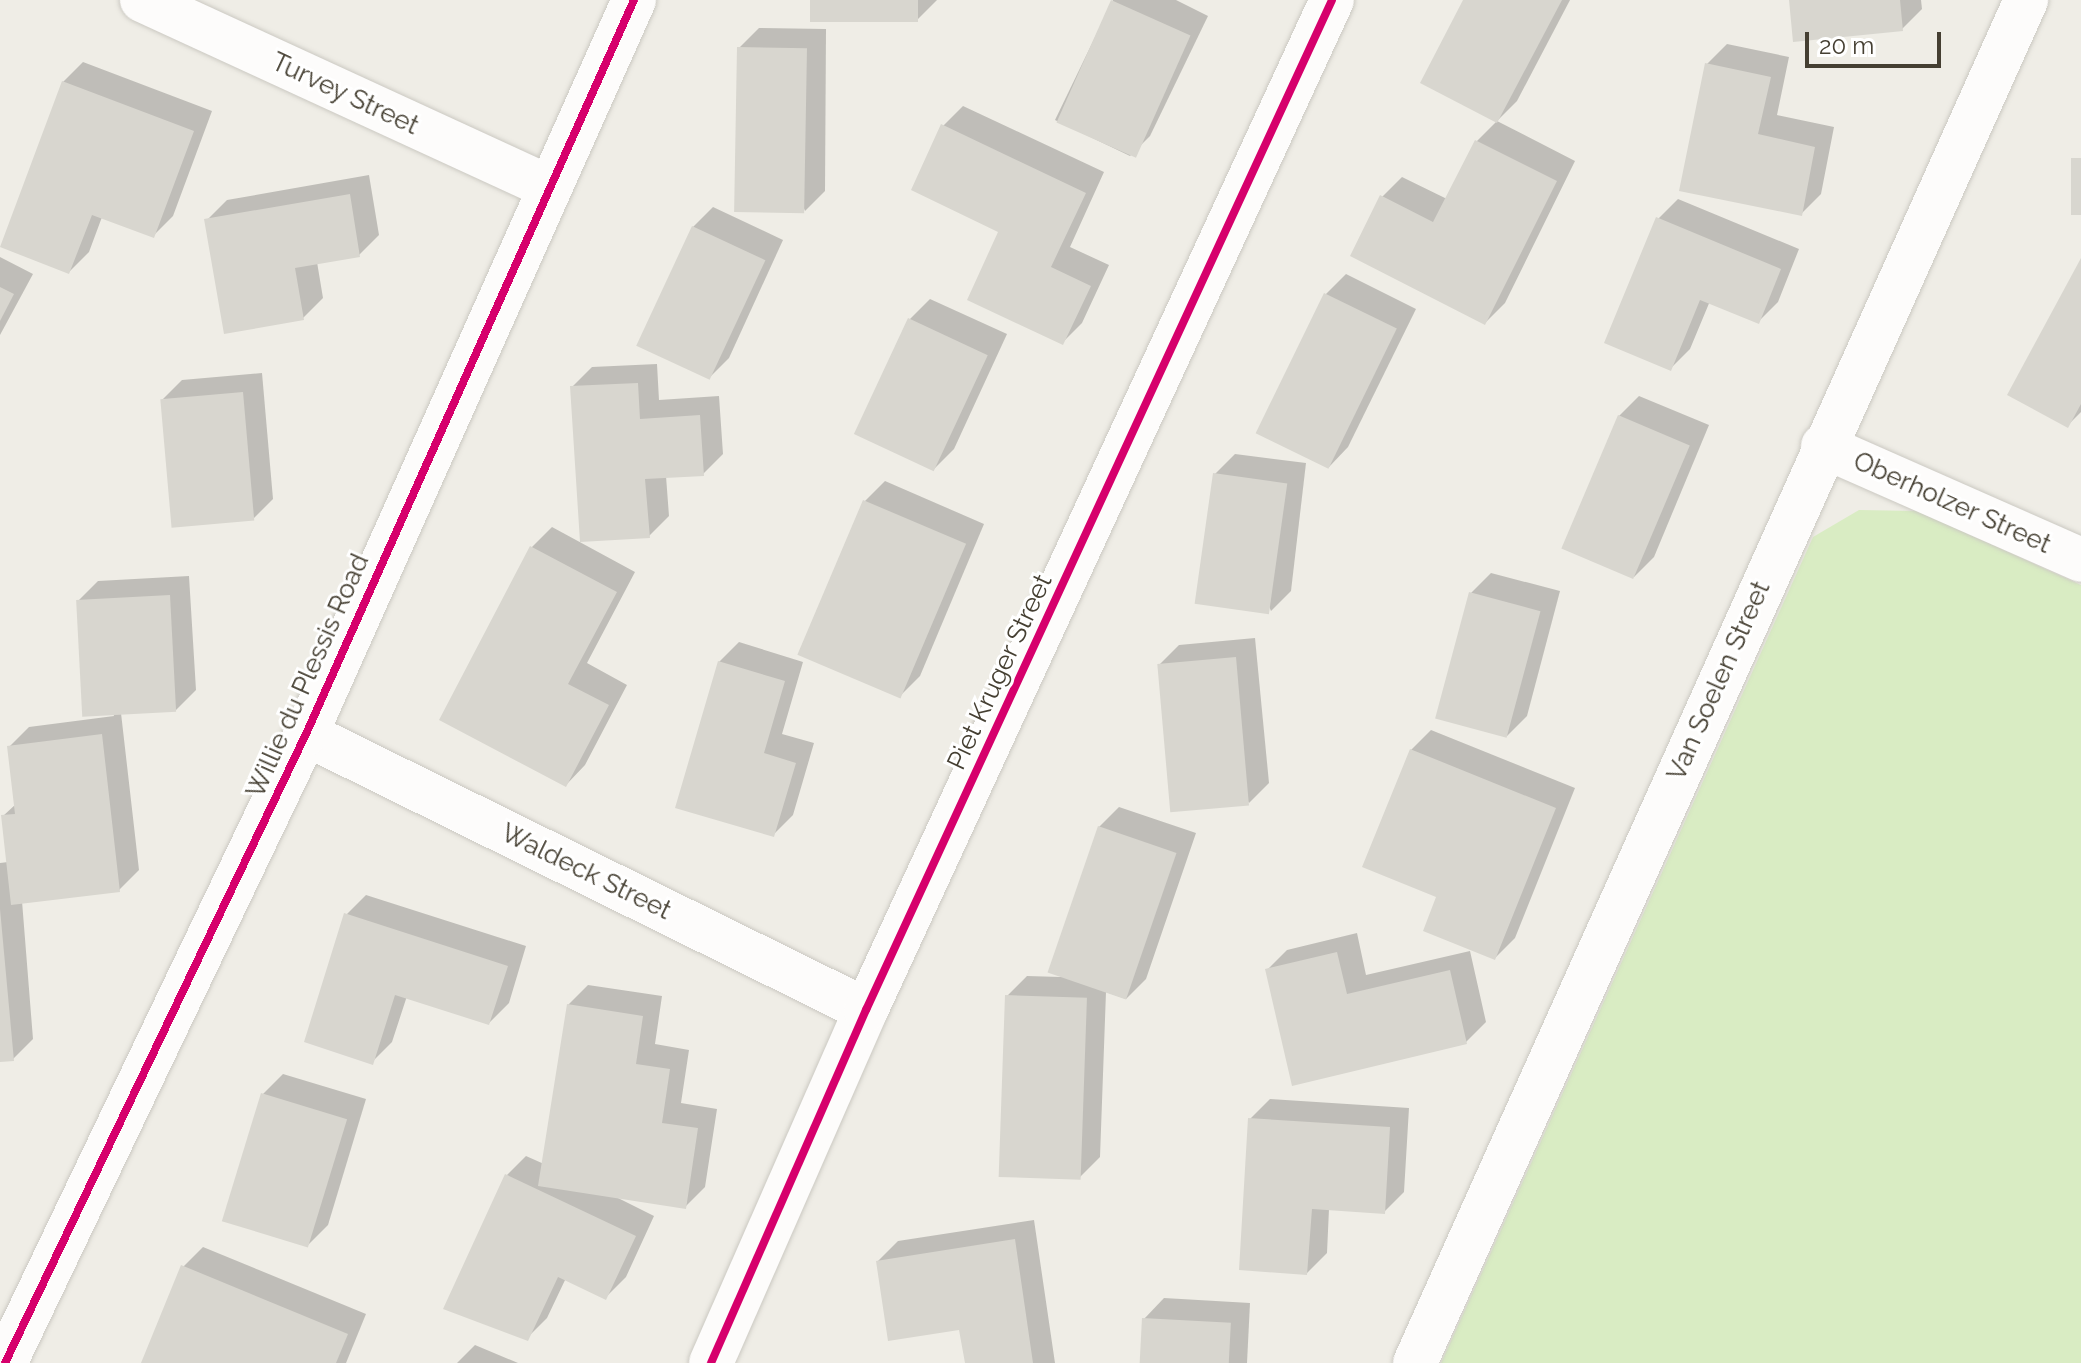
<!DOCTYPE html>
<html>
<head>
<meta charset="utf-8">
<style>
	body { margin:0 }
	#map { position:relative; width:2081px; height:1363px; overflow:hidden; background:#efede6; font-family:Raleway,sans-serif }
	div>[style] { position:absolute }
	.green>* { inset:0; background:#d9ecc3 }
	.shadow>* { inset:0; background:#0003 }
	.building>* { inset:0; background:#d8d6cf; transform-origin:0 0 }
	.roads { filter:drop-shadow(0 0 2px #cbc9c2) drop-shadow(0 0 2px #cbc9c2) }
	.street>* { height:44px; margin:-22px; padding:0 22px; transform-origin:22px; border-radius:22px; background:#fdfcfb }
	.cycleway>* { height:8px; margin:-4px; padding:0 4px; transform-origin:4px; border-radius:4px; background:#d6006c }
	span { translate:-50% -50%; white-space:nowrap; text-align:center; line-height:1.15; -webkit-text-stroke:6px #fff; paint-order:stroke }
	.street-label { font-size:26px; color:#453f32 }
	.scale { position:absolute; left:1805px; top:32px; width:136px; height:36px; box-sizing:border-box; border:4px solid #453f32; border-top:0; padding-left:10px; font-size:24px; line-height:28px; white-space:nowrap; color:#453f32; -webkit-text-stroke:6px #fff; paint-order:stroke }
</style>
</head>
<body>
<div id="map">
	<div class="green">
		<i style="clip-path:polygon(1859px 510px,1917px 511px,2081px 585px,2081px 1363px,1441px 1363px,1813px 537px)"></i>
	</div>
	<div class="shadow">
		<i style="clip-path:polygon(813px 0,937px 0,918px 19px)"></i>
		<i style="clip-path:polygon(1113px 0,1176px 0,1208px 16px,1150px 136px,1130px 156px,1055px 120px)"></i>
		<i style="clip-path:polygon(1465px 0,1570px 0,1517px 101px,1497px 121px)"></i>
		<i style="clip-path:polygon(1791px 0,1921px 0,1922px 9px,1902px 29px)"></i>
		<i style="clip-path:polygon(759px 28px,826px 29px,825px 191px,805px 211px,739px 48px)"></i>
		<i style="clip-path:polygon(1727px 44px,1789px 57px,1777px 115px,1834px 127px,1821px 194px,1801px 214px,1707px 64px)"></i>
		<i style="clip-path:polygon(83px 62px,212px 111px,173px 216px,153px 236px,102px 217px,89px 252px,69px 272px,63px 82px)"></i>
		<i style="clip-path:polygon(963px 106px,1104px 172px,1070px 247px,1109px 265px,1082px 323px,1062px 343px,943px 126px)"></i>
		<i style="clip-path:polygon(1497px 121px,1575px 161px,1505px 303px,1485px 323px,1382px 197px,1402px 177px,1447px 199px,1477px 141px)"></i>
		<i style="clip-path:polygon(369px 175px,379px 235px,359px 255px,317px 262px,323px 298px,303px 318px,207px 220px,227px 200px)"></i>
		<i style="clip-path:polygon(1678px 199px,1799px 249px,1778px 302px,1758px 322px,1710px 301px,1690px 349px,1670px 369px,1658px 219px)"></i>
		<i style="clip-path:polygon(713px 207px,783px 240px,729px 358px,709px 378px,693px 227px)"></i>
		<i style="clip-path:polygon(0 257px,33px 274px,0 335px)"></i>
		<i style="clip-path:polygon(2081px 262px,2081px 412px,2068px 425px)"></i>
		<i style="clip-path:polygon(1346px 274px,1416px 309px,1348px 447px,1329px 467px,1326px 294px)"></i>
		<i style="clip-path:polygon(930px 299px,1007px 334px,954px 449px,934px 469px,857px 433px,910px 319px)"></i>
		<i style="clip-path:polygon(657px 364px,659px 400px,719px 396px,723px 454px,703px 474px,666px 476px,669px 516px,649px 536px,572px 387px,592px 367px)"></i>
		<i style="clip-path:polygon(262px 373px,273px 499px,253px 519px,162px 400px,182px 380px)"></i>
		<i style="clip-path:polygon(1639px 396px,1709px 425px,1654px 557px,1634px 577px,1619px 416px)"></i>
		<i style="clip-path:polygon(1235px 454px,1306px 463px,1291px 591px,1271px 611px,1215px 474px)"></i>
		<i style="clip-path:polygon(885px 481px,984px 524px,920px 676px,900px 696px,865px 501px)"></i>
		<i style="clip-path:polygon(552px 527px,635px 572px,587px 663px,627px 685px,585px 765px,566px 785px,532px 547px)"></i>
		<i style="clip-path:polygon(1491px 573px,1560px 591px,1527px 716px,1507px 736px,1471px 593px)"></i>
		<i style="clip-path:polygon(189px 576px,196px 690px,176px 710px,121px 713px,139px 870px,119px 890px,22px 901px,33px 1039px,13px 1059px,0 1060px,0 863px,8px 862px,3px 816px,16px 804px,9px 747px,29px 727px,114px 716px,78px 601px,98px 581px)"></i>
		<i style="clip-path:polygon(1255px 638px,1269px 783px,1249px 803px,1159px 665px,1179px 645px)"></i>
		<i style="clip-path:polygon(739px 642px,803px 662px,782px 734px,814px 743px,793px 815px,773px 835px,719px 662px)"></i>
		<i style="clip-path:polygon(1431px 730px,1575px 788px,1515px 938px,1495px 958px,1439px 896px,1411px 750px)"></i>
		<i style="clip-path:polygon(1119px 807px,1196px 833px,1146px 979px,1126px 999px,1106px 992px,1100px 1157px,1080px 1177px,1007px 996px,1027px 976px,1061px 977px,1099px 827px)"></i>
		<i style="clip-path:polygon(366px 895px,526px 946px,509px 1003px,489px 1023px,407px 996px,392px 1042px,372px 1062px,346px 915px)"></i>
		<i style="clip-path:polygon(1357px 933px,1366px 975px,1470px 951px,1486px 1022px,1466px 1042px,1267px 970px,1287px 950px)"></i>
		<i style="clip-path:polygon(588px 985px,662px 996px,655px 1044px,689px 1050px,681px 1103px,717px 1109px,705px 1187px,685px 1207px,616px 1197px,654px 1216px,626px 1277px,606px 1297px,566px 1278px,547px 1318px,527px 1338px,506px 1176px,526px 1156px,544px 1164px,568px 1005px)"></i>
		<i style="clip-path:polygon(283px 1074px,366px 1099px,328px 1225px,308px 1245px,263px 1094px)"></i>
		<i style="clip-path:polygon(1270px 1099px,1409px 1108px,1404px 1192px,1384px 1212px,1329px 1209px,1327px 1253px,1307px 1273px,1250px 1119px)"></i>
		<i style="clip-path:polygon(1034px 1220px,1055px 1363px,967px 1363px,961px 1328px,878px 1261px,898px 1241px)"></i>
		<i style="clip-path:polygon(203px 1247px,366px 1314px,346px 1363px,143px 1363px,183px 1267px)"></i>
		<i style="clip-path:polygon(1164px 1298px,1250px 1303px,1247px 1363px,1141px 1363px,1144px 1319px)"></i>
		<i style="clip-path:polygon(475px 1345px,518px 1363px,457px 1363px)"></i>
	</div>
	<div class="building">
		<i style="left:810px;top:0;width:108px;height:22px"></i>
		<i style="left:1111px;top:0;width:87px;height:134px;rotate:24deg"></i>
		<i style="clip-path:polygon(1463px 0,1562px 0,1497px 123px,1420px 83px)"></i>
		<i style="clip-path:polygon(1789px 0,1900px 0,1903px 31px,1793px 42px)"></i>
		<i style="left:737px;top:47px;width:70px;height:165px;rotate:1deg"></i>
		<i style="clip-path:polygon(1705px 63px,1771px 77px,1758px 134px,1815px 147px,1802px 216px,1679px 191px)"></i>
		<i style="clip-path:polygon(62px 81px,194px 131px,154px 238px,92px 215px,69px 274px,0 247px)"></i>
		<i style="clip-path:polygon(941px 124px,1086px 193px,1051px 267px,1091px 286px,1063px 345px,967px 300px,998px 232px,911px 190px)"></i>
		<i style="clip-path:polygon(1475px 140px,1557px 181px,1485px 325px,1350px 256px,1380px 195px,1433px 222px)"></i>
		<i style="left:2071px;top:158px;width:10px;height:57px"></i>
		<i style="clip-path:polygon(350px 194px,360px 257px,295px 268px,304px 320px,224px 334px,204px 219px)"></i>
		<i style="clip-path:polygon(1656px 217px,1781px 269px,1759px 324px,1700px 300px,1671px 371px,1604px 343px)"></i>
		<i style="left:692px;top:226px;width:81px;height:132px;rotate:25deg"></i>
		<i style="clip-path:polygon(2081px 258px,2081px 404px,2068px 428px,2007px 395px)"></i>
		<i style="clip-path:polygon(0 287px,14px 294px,0 321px)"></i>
		<i style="left:1324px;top:293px;width:81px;height:156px;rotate:26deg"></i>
		<i style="left:908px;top:318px;width:88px;height:128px;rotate:25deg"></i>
		<i style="clip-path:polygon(638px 383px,640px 419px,700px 415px,704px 476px,645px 479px,650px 538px,580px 542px,570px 386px)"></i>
		<i style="left:243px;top:392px;width:129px;height:83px;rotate:85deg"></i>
		<i style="left:1618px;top:415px;width:78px;height:145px;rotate:23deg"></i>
		<i style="left:1213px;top:473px;width:75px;height:132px;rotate:8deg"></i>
		<i style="left:863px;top:500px;width:112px;height:168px;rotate:23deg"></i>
		<i style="clip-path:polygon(530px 546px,617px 592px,568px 684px,609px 705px,566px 787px,439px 720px)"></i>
		<i style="left:1469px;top:592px;width:74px;height:131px;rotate:15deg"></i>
		<i style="left:170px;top:595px;width:117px;height:94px;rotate:87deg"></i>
		<i style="left:1236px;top:657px;width:149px;height:79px;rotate:85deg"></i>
		<i style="clip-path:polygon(718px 661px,785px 681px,764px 753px,796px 763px,774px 837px,675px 808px)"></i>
		<i style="clip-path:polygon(102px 734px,120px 892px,11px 905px,1px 815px,15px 814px,7px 746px)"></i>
		<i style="clip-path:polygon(1410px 749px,1556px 808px,1495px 960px,1423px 931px,1436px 897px,1362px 867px)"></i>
		<i style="left:1098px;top:826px;width:83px;height:155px;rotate:19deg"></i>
		<i style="clip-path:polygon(0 909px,14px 1061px,0 1062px)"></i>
		<i style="clip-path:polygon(344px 913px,508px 966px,489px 1025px,395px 995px,373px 1065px,304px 1042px)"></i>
		<i style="clip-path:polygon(1337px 952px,1347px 994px,1450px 970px,1467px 1044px,1292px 1086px,1265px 969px)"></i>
		<i style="left:1005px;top:995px;width:82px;height:182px;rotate:2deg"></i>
		<i style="clip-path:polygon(567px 1004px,643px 1016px,636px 1064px,670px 1069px,662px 1123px,698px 1128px,686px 1209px,538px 1186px)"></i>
		<i style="left:261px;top:1093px;width:90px;height:134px;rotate:17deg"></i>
		<i style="clip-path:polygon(1248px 1118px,1390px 1127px,1385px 1214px,1312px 1209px,1307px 1275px,1239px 1270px)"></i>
		<i style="clip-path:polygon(505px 1174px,636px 1236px,606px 1300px,558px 1277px,528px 1341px,443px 1309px)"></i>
		<i style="clip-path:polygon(1015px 1239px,1033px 1363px,965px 1363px,959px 1330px,888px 1341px,876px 1261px)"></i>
		<i style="clip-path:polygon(181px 1265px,348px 1334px,336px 1363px,141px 1363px)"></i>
		<i style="left:1142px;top:1318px;width:89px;height:45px;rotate:3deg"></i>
	</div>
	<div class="roads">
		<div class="street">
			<i style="left:142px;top:0;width:447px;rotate:24.7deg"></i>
			<i style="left:1823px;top:446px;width:282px;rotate:23.8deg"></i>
			<i style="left:306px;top:734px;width:624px;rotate:26.24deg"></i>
			<i style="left:5px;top:1363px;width:697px;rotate:-64.43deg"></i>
			<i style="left:306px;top:734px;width:804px;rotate:-65.92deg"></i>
			<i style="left:711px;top:1363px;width:386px;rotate:-66.3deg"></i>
			<i style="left:866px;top:1010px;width:1112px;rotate:-65.23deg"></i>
			<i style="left:1415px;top:1363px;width:1494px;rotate:-65.85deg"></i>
		</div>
	</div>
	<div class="cycleway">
		<i style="left:5px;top:1363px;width:697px;rotate:-64.43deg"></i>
		<i style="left:306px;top:734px;width:804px;rotate:-65.92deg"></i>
		<i style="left:711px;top:1363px;width:386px;rotate:-66.3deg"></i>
		<i style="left:866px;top:1010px;width:1112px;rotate:-65.23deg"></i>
	</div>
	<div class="street-label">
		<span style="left:345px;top:94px;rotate:25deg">Turvey Street</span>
		<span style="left:1952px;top:503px;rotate:24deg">Oberholzer Street</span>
		<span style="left:1000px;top:672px;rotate:-65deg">Piet Kruger Street</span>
		<span style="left:308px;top:676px;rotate:-66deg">Willie du Plessis Road</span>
		<span style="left:1719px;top:681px;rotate:-66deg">Van Soelen Street</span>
		<span style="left:586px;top:872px;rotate:26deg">Waldeck Street</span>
	</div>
	<div class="scale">20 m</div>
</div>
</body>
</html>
